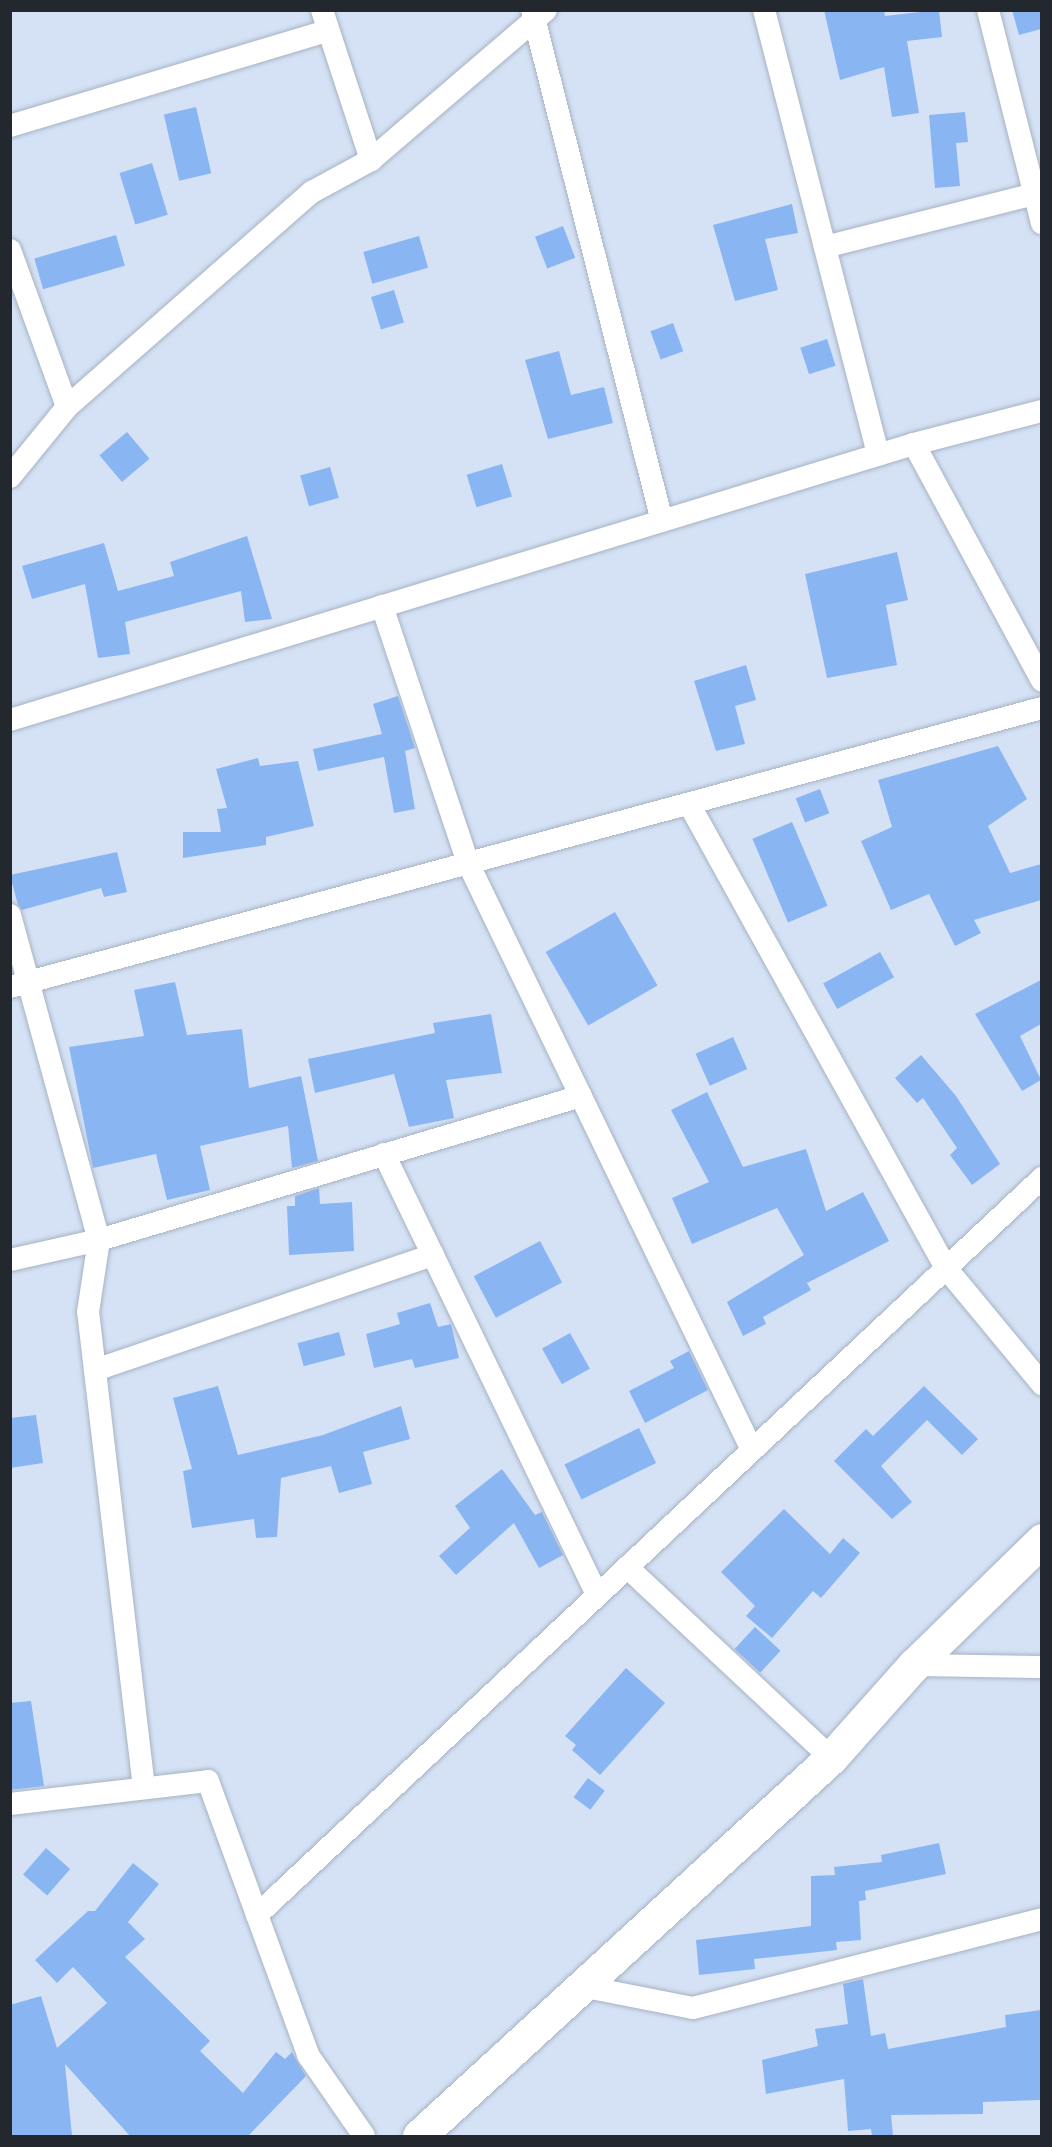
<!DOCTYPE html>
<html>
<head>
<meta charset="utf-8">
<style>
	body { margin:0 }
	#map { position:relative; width:1052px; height:2147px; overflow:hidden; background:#d5e2f5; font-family:Ubuntu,sans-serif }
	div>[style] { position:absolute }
	.building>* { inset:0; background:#8ab5f3; transform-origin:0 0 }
	.roads { filter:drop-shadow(0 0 2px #a6b3c4) drop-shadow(0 0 2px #a6b3c4) }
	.minor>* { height:22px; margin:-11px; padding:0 11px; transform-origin:11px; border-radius:11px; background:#fff }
	.primary>* { height:33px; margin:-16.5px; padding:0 16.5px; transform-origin:16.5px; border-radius:16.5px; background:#fff }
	span { translate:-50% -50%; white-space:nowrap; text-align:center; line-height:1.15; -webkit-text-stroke:5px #e4effe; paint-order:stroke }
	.frame { position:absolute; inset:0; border:12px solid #23282e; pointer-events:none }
</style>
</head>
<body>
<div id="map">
	<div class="building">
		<i style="clip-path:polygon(824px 10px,884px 10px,885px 16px,939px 10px,942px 37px,907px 41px,919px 113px,892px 117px,884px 67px,840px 80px)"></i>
		<i style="clip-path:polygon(1012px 10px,1041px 10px,1041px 29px,1019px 35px)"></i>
		<i style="left:196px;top:107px;width:68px;height:33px;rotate:77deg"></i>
		<i style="clip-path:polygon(965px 112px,968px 142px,956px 143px,960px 186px,935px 188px,929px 115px)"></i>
		<i style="left:152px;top:163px;width:54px;height:34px;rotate:73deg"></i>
		<i style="clip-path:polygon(792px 204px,798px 233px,765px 239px,778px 290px,735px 301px,713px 225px)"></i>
		<i style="left:563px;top:226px;width:34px;height:30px;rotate:69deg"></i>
		<i style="left:116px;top:235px;width:32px;height:85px;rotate:74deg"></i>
		<i style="left:419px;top:236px;width:33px;height:58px;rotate:74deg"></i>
		<i style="left:394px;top:290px;width:34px;height:24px;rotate:73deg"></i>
		<i style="left:673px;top:323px;width:30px;height:24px;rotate:70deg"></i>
		<i style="left:827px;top:339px;width:28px;height:28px;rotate:72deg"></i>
		<i style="clip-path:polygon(559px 351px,571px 395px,604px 387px,613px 423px,548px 439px,525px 360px)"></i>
		<i style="left:127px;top:432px;width:35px;height:36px;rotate:50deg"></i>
		<i style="left:502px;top:464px;width:34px;height:37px;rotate:73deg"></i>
		<i style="left:330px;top:467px;width:32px;height:31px;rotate:74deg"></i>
		<i style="clip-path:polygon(247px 536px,272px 619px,245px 622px,241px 591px,125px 622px,130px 654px,98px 658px,85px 584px,32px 599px,22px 566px,104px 543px,118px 591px,174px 576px,170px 562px)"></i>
		<i style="clip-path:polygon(897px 552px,908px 600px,886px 605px,897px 665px,827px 678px,805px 574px)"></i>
		<i style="clip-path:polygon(746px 665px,756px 700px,735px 706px,745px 744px,716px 751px,694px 681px)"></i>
		<i style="clip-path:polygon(398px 696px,415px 748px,405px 751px,415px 809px,394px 813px,384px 757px,318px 771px,313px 749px,382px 734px,373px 704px)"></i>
		<i style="clip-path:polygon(998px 746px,1027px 799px,988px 826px,1010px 873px,1041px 864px,1041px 900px,974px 920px,981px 933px,955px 946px,929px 894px,891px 910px,861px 841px,892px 827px,878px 780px)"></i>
		<i style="clip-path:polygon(258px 758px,260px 766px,298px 761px,314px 826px,266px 837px,266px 845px,183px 858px,183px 832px,221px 832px,217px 809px,227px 808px,216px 769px)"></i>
		<i style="left:820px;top:789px;width:26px;height:26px;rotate:69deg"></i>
		<i style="left:792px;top:822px;width:91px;height:43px;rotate:67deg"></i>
		<i style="clip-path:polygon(117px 852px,127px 892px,104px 897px,101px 888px,22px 910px,18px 905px,10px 875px)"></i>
		<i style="left:615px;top:912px;width:85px;height:80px;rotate:60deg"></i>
		<i style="left:880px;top:952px;width:29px;height:65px;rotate:61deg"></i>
		<i style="clip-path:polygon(1041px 980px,1041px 1024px,1020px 1036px,1041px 1080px,1022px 1091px,975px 1014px)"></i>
		<i style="clip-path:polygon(175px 982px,187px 1035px,242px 1029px,249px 1088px,301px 1076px,318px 1161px,292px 1168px,288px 1126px,200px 1146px,210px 1190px,167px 1200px,156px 1154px,93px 1168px,69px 1047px,144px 1036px,134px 990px)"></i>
		<i style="clip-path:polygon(491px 1014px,502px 1073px,446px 1080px,454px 1118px,409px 1127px,394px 1074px,315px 1093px,308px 1059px,435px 1033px,433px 1023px)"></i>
		<i style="left:733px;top:1037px;width:35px;height:41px;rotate:66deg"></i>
		<i style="clip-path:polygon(921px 1055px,956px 1096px,1000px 1164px,972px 1185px,950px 1155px,957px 1148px,923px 1098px,917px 1103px,895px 1078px)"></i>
		<i style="clip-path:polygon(707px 1092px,743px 1167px,806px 1149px,826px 1211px,863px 1192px,889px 1241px,807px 1283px,811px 1290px,763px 1317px,766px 1324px,743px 1336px,727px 1302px,804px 1255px,777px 1208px,692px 1244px,672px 1198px,709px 1182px,671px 1110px)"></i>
		<i style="clip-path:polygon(319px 1188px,320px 1204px,352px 1202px,354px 1251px,289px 1255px,287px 1206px,295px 1206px,295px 1196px)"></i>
		<i style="left:540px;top:1241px;width:47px;height:75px;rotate:62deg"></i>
		<i style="clip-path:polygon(430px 1303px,438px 1327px,451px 1324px,459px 1358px,415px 1368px,412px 1359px,374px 1368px,366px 1334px,400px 1324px,397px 1313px)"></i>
		<i style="left:339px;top:1332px;width:24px;height:43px;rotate:75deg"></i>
		<i style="left:570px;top:1333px;width:41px;height:32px;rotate:61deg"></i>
		<i style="clip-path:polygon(689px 1351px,708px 1390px,645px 1423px,629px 1391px,674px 1368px,670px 1361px)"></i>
		<i style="clip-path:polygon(218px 1386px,238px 1455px,323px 1435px,401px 1406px,410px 1439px,363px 1452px,372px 1484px,339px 1493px,331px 1466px,281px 1478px,277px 1537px,256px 1538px,254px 1519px,192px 1528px,183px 1471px,192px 1469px,173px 1398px)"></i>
		<i style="clip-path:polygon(924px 1386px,978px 1439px,962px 1455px,927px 1420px,881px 1466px,912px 1502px,892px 1519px,834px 1461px,866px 1429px,873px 1436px)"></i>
		<i style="clip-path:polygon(36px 1415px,43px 1463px,10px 1468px,10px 1418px)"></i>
		<i style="left:639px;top:1428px;width:39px;height:83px;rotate:64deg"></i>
		<i style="clip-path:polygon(502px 1469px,535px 1515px,542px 1512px,563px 1555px,539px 1568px,514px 1523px,456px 1575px,439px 1556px,470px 1528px,455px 1506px)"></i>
		<i style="clip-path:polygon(784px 1509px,830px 1554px,843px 1538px,860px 1553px,821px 1598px,813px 1591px,772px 1638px,746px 1616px,755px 1606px,721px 1572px)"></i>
		<i style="left:755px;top:1627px;width:35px;height:30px;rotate:43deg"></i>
		<i style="clip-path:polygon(626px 1668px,665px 1703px,600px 1775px,572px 1750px,576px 1745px,565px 1736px)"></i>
		<i style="clip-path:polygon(31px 1701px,44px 1786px,10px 1790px,10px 1703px)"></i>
		<i style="left:588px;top:1778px;width:21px;height:24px;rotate:37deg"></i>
		<i style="clip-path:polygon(939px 1843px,946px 1874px,865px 1891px,866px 1900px,859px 1901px,861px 1940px,836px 1942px,837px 1950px,754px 1959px,755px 1969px,699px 1975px,696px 1940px,811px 1926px,811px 1876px,835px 1875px,834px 1867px,882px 1862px,881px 1855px)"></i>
		<i style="left:46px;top:1848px;width:32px;height:35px;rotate:41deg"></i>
		<i style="clip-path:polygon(133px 1863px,159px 1884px,128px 1922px,145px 1939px,125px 1957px,210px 2041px,200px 2051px,243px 2093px,276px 2052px,285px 2059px,292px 2052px,306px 2076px,248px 2136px,130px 2136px,65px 2064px,72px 2136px,10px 2136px,10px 2005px,41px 1996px,57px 2048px,107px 2003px,73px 1967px,57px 1983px,35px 1960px,88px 1911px,95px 1911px)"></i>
		<i style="clip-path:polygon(863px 1979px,871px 2036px,885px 2033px,888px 2049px,1006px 2027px,1005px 2015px,1041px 2010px,1041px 2100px,983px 2102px,983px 2114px,891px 2115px,893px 2136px,872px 2136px,871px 2129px,848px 2131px,844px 2079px,766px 2094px,762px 2060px,818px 2046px,815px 2029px,848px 2024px,843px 1984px)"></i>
	</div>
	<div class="roads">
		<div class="minor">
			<i style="left:322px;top:10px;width:158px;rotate:71.9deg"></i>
			<i style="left:532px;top:10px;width:527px;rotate:75.73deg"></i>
			<i style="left:764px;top:10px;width:459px;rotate:75.6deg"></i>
			<i style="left:988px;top:10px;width:220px;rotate:75.8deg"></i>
			<i style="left:10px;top:126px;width:331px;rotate:-16.7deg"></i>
			<i style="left:825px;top:247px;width:224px;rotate:-14.2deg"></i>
			<i style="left:10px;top:250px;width:167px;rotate:70deg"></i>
			<i style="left:914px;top:444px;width:132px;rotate:-14.5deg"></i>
			<i style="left:10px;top:477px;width:90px;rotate:-50.8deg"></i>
			<i style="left:67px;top:407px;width:326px;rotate:-41.3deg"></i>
			<i style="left:312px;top:192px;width:67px;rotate:-28.5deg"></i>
			<i style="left:371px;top:160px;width:230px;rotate:-40.6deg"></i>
			<i style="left:382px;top:606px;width:271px;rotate:71.5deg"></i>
			<i style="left:468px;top:863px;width:652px;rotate:64.18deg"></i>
			<i style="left:10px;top:720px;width:945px;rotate:-16.98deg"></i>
			<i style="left:914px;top:444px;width:269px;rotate:61.6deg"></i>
			<i style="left:689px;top:804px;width:530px;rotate:61.02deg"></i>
			<i style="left:946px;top:1268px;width:151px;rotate:50.4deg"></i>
			<i style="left:10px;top:915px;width:337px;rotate:74.7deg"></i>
			<i style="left:99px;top:1240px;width:91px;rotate:167.3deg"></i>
			<i style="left:10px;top:987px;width:1069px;rotate:-15.13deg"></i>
			<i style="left:384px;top:1154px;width:490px;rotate:64.2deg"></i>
			<i style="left:95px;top:1370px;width:357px;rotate:-18.8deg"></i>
			<i style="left:627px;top:1567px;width:279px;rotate:43.1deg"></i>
			<i style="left:914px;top:1665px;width:128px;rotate:0.9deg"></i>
			<i style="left:144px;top:1788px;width:479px;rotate:-96.7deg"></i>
			<i style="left:88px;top:1312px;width:73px;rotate:-81.3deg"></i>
			<i style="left:99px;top:1240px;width:503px;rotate:-16.63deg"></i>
			<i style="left:10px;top:1804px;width:199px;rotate:-6.6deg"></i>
			<i style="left:208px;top:1781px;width:292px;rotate:69.9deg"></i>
			<i style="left:308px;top:2055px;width:98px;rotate:55.3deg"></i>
			<i style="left:257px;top:1915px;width:1077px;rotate:-43.19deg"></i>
			<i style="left:586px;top:1987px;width:109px;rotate:11.1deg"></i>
			<i style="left:693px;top:2008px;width:360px;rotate:-14.3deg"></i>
		</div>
		<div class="primary">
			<i style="left:419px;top:2136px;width:559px;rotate:-42.54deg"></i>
			<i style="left:831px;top:1758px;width:125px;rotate:-48.3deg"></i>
			<i style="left:914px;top:1665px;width:179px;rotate:-44.3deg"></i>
		</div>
	</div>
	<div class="frame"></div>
</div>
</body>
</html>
